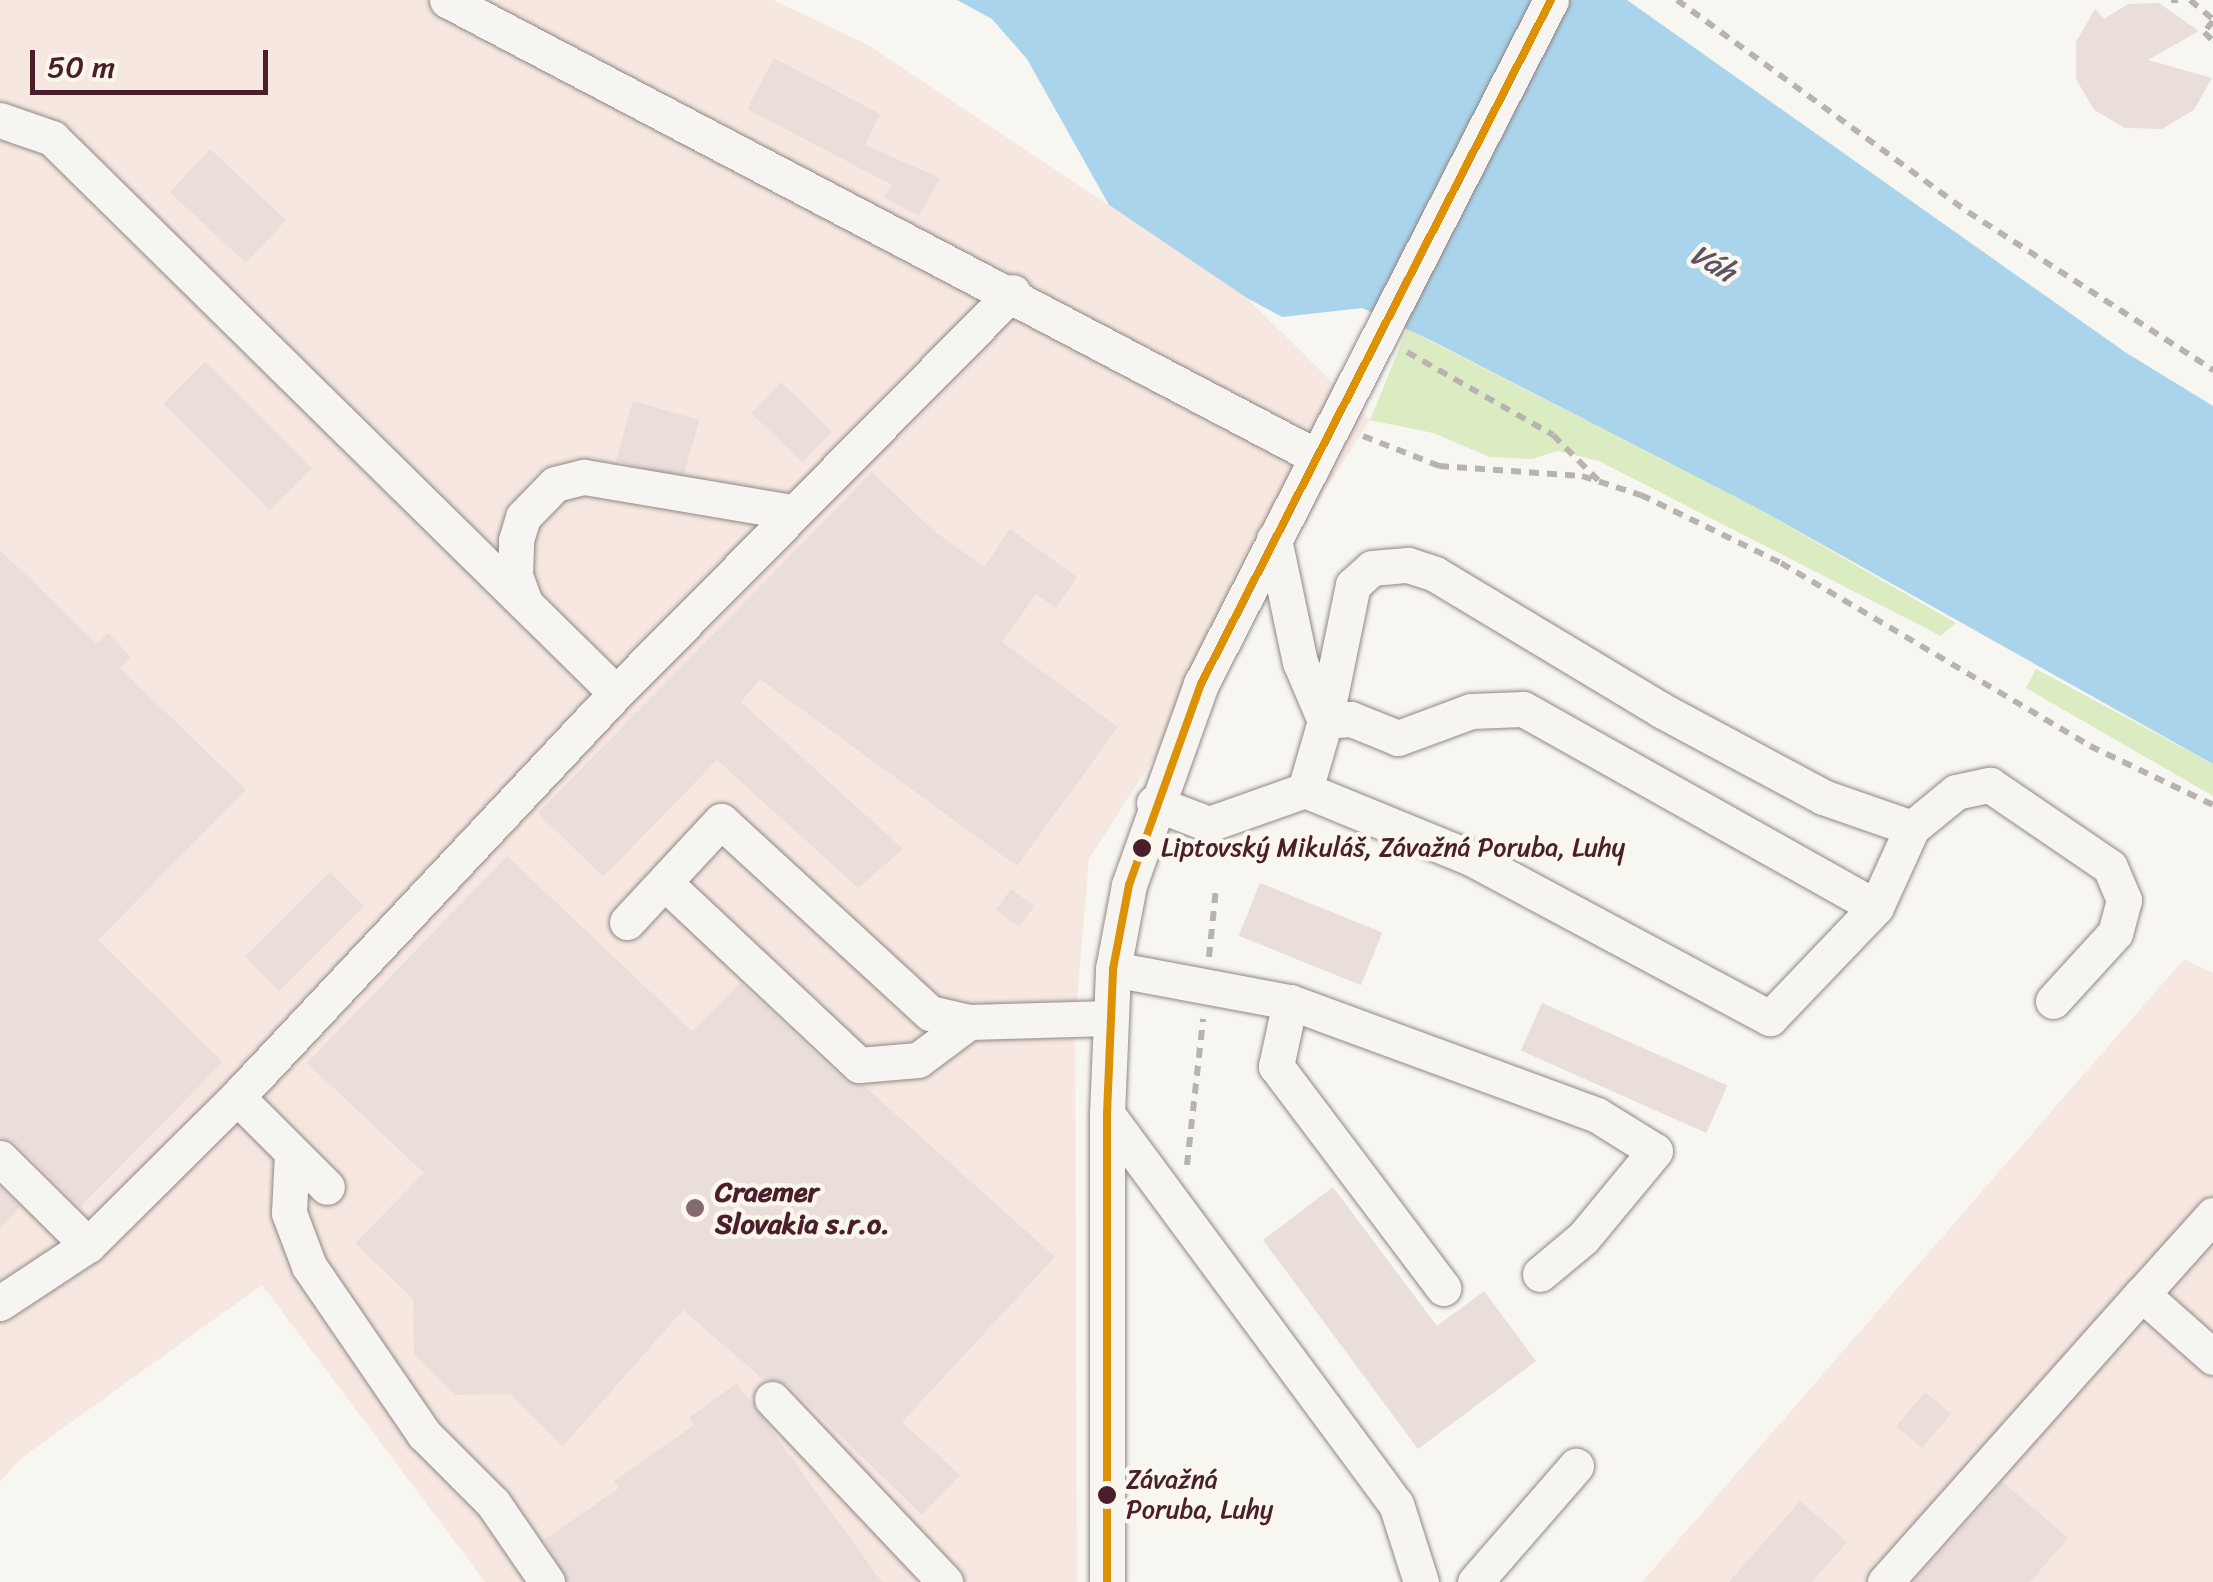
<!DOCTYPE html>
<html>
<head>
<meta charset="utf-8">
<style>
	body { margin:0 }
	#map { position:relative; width:2213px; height:1582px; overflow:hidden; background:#f8f6f0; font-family:Sriracha,sans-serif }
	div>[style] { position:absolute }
	.built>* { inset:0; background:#f6e8e0 }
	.green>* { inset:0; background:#dbecc2 }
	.water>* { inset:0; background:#aad4eb }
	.building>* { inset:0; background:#eadeda; transform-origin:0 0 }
	.path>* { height:6px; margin-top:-3px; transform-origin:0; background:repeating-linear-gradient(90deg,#b8b3b1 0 10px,transparent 0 18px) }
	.roads { filter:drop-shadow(0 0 2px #918787) drop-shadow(0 0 2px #918787) }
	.minor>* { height:35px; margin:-17.5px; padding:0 17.5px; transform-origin:17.5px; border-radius:17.5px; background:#f6f5f1 }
	.bus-1>* { height:8px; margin:-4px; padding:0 4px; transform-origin:4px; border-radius:4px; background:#dd9206 }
	.dots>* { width:28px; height:28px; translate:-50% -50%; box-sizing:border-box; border:5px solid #fbf7ec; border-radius:50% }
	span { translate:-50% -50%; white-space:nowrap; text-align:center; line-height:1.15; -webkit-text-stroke:9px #fbf7ec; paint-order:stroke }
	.bus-label { font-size:26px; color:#4a1f2b }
	.left { translate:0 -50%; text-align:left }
	.poi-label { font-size:28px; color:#4a1f2b; font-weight:700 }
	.water-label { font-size:30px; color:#5d5164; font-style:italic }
	.scale { position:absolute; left:30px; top:50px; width:238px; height:45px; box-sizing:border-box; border:5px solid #4a1f2b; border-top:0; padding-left:12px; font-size:30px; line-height:35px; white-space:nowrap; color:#4a1f2b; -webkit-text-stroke:8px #fbf7ec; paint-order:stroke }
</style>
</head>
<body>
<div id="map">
	<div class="built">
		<i style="clip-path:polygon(0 0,773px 0,868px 45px,1155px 236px,1272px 260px,1247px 298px,1370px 420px,1089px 859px,1075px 1024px,1077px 1582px,485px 1582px,262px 1285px,20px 1459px,0 1482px)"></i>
		<i style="clip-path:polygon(2184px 959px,2213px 973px,2213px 1582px,1642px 1582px)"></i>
	</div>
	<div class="green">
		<i style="clip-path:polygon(1407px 329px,1757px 508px,1956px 623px,1941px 636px,1599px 461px,1558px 451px,1532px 459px,1490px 457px,1433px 433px,1370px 420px)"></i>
		<i style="clip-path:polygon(2036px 669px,2213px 764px,2213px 796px,2026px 688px)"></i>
	</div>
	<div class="water">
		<i style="clip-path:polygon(957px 0,1627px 0,2125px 352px,2213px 406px,2213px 764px,1757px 508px,1432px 341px,1362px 308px,1282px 317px,1247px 298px,1109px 205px,1027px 59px,992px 19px)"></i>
	</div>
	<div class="building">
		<i style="clip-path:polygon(2159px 3px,2199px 31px,2148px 60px,2212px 78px,2194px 110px,2162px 129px,2125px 128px,2094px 110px,2076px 79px,2076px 42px,2095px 9px,2104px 19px,2128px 4px)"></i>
		<i style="clip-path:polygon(774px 58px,880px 114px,865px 145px,940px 178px,919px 216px,884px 198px,892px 185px,747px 109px)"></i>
		<i style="left:210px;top:149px;width:104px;height:59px;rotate:43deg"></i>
		<i style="left:205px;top:362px;width:151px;height:59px;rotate:45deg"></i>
		<i style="left:781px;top:382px;width:71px;height:43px;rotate:44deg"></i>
		<i style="left:633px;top:401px;width:69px;height:62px;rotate:16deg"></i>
		<i style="clip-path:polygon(872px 472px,934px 531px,984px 567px,1010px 529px,1077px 577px,1056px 608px,1036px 594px,1002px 642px,1118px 727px,1017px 866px,760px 679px,741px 702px,903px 849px,858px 888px,717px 760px,603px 877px,538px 813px)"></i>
		<i style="clip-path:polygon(0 550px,97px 644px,108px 633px,131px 657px,120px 668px,246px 790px,98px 940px,223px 1062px,80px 1207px,15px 1143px,0 1137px)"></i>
		<i style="clip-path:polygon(507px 856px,692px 1031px,740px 983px,844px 1080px,864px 1086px,1055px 1257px,902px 1422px,960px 1475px,922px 1515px,787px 1384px,764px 1380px,683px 1310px,563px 1446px,510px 1394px,456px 1395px,414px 1354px,413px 1299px,355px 1243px,424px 1173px,307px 1063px)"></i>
		<i style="left:330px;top:872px;width:48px;height:120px;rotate:45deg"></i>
		<i style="left:1260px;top:883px;width:132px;height:57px;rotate:22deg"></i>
		<i style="left:1011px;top:889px;width:29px;height:26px;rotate:36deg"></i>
		<i style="left:1542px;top:1003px;width:203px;height:52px;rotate:24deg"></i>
		<i style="clip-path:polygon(1333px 1187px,1437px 1326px,1484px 1291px,1536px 1361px,1418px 1449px,1263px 1240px)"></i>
		<i style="clip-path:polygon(0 1188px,20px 1207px,0 1227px)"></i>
		<i style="clip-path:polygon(737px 1383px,882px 1582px,568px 1582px,544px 1540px,619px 1488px,614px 1481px,694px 1425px,689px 1418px)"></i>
		<i style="left:1925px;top:1392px;width:34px;height:45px;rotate:40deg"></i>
		<i style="clip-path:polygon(2003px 1482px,2068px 1538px,2030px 1582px,1914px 1582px)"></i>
		<i style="clip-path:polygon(1800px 1501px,1847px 1542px,1812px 1582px,1729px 1582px)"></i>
	</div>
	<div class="path">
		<i style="left:1677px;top:0;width:360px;rotate:36.1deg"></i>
		<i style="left:1968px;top:212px;width:292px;rotate:32.8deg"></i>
		<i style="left:2171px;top:0;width:7px"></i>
		<i style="left:2190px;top:0;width:30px;rotate:40deg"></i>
		<i style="left:2213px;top:21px;width:14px;rotate:129deg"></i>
		<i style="left:2204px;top:32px;width:13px;rotate:45deg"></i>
		<i style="left:1407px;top:352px;width:168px;rotate:29.6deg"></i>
		<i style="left:1553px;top:435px;width:64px;rotate:45deg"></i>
		<i style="left:1363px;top:436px;width:82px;rotate:21.5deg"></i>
		<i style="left:1439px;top:466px;width:143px;rotate:4deg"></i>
		<i style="left:1582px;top:476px;width:62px;rotate:17.9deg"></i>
		<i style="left:1641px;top:495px;width:156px;rotate:25.9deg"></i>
		<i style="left:1781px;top:563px;width:359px;rotate:30.6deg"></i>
		<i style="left:2090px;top:746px;width:136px;rotate:25.6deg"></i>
		<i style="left:1209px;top:957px;width:69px;rotate:-84.2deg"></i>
		<i style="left:1187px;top:1165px;width:147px;rotate:-83.7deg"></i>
	</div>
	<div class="roads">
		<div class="minor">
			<i style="left:447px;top:0;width:983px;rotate:27.71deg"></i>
			<i style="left:0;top:120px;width:55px;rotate:19.1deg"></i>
			<i style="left:52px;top:138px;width:791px;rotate:44.54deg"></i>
			<i style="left:1274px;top:539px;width:126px;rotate:78.1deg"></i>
			<i style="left:1300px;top:662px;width:64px;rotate:67deg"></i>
			<i style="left:524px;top:600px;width:27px;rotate:-110deg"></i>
			<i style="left:515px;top:575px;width:35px;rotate:-88deg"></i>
			<i style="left:516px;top:540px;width:24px;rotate:-73deg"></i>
			<i style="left:523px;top:517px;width:46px;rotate:-45.9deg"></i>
			<i style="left:555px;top:484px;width:30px;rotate:-14deg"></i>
			<i style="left:584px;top:477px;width:211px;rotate:9.6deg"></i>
			<i style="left:1325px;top:721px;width:139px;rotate:-78.4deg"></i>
			<i style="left:1353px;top:585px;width:25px;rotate:-42deg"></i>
			<i style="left:1372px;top:568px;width:36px;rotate:-5deg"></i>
			<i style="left:1408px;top:565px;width:28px;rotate:18deg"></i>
			<i style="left:1435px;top:574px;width:264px;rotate:31deg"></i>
			<i style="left:1661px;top:710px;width:184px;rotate:28.2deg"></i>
			<i style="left:1823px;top:797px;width:94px;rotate:19.2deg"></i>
			<i style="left:1154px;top:803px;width:59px;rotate:20.9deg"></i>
			<i style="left:1209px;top:824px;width:102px;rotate:-19.5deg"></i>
			<i style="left:1305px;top:790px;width:182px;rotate:22.3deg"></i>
			<i style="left:1473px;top:859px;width:337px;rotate:28.2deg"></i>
			<i style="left:1770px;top:1018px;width:153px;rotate:-46.3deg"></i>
			<i style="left:1876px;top:907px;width:405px;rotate:-150.7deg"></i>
			<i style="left:1523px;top:709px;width:52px;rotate:177.8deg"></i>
			<i style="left:1471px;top:711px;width:78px;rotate:159.7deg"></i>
			<i style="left:1398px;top:738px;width:51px;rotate:-158deg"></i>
			<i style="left:1351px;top:719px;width:26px;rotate:176deg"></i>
			<i style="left:1325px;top:721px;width:72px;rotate:106.2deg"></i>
			<i style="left:665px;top:883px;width:266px;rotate:43.2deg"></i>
			<i style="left:859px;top:1065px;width:59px;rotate:-4.8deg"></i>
			<i style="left:918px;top:1060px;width:64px;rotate:-36.7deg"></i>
			<i style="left:1876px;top:907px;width:87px;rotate:-65.5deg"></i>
			<i style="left:1912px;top:828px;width:57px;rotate:-39.3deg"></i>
			<i style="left:1956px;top:792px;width:35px;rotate:-12deg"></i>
			<i style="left:1990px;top:785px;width:145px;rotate:34.3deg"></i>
			<i style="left:2110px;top:867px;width:36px;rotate:67deg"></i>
			<i style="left:2124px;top:900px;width:34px;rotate:105deg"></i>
			<i style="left:2115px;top:933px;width:92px;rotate:132.4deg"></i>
			<i style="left:627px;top:922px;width:138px;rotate:-47.1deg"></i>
			<i style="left:721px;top:821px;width:284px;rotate:42.6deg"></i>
			<i style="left:930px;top:1013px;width:40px;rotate:13deg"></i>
			<i style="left:969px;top:1022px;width:141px;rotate:-1.6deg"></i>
			<i style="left:1113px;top:969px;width:180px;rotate:10.6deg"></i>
			<i style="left:1290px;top:1002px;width:327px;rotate:20.2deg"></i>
			<i style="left:1597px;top:1115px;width:68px;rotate:31.8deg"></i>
			<i style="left:1655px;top:1151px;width:113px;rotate:129.6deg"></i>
			<i style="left:1583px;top:1238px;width:56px;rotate:140.1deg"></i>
			<i style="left:1290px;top:1002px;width:66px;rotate:102.3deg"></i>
			<i style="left:1276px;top:1066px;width:278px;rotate:53deg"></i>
			<i style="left:237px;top:1097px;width:127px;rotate:45deg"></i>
			<i style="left:1107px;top:1114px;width:485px;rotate:53.5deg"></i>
			<i style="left:1396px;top:1504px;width:82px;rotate:72.2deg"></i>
			<i style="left:292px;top:1153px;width:60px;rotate:92.9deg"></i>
			<i style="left:289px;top:1213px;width:57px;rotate:69.3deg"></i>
			<i style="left:309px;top:1266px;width:204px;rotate:55.6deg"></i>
			<i style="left:424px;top:1434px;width:98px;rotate:45deg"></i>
			<i style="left:493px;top:1503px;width:96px;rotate:55.6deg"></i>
			<i style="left:0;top:1158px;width:124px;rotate:44.7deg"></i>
			<i style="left:2142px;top:1294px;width:106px;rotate:-48.1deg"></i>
			<i style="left:0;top:1303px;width:105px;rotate:-33.4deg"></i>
			<i style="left:88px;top:1245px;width:210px;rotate:-44.8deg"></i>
			<i style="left:237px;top:1097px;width:554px;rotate:-46.83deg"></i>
			<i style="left:616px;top:693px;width:564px;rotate:-45.29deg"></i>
			<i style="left:772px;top:1399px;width:252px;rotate:46.6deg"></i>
			<i style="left:1107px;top:1582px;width:468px;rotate:-90deg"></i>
			<i style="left:1107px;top:1114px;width:145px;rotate:-87.6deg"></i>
			<i style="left:1113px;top:969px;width:86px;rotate:-79.2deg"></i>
			<i style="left:1129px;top:885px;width:214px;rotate:-70.3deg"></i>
			<i style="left:1201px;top:684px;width:768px;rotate:-62.9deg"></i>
			<i style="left:1475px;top:1582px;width:154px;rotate:-49deg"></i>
			<i style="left:1885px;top:1582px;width:386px;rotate:-48.3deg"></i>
			<i style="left:2142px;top:1294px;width:95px;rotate:41.6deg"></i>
		</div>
	</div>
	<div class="bus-1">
		<i style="left:1107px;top:1582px;width:468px;rotate:-90deg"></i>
		<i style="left:1107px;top:1114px;width:145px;rotate:-87.6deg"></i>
		<i style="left:1113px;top:969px;width:86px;rotate:-79.2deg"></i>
		<i style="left:1129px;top:885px;width:214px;rotate:-70.3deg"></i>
		<i style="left:1201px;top:684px;width:768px;rotate:-62.9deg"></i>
	</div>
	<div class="dots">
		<i style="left:1142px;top:848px;background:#4a1f2b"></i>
		<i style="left:695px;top:1208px;background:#876a70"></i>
		<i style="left:1107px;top:1495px;background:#4a1f2b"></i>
	</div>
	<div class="bus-label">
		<span class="left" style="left:1161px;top:848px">Liptovský Mikuláš, Závažná Poruba, Luhy</span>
		<span class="left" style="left:1126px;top:1495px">Závažná<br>Poruba, Luhy</span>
	</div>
	<div class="poi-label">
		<span class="left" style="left:715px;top:1208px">Craemer<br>Slovakia s.r.o.</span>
	</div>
	<div class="water-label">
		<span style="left:1713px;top:263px;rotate:29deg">Váh</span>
	</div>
	<div class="scale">50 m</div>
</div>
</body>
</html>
